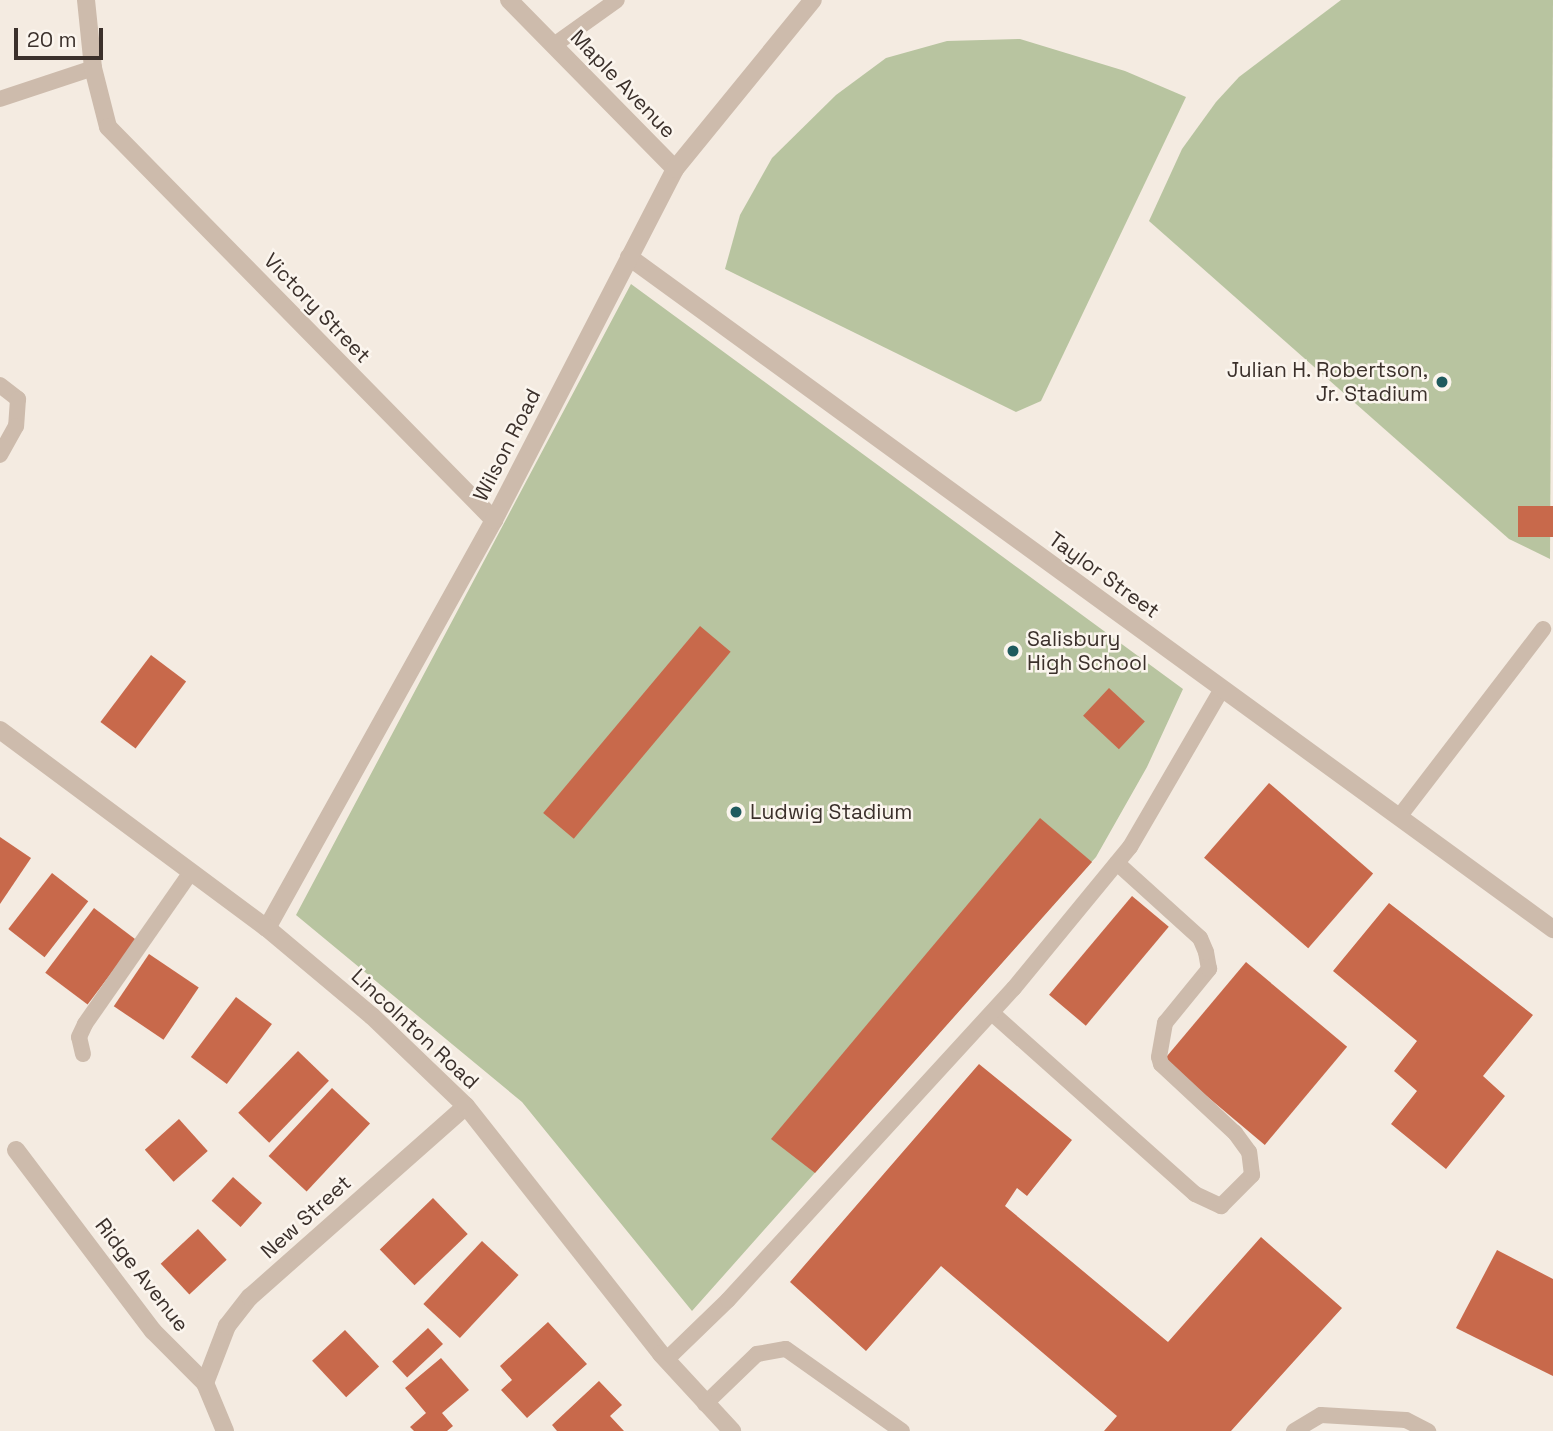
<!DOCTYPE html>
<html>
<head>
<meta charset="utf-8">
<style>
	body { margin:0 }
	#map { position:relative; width:1553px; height:1431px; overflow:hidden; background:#f4ebe1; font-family:"Space Grotesk",sans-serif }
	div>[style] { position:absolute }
	.green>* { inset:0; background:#b8c4a0 }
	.building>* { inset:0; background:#c8694b; transform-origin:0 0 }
	.service>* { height:16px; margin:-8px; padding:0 8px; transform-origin:8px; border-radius:8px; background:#cdbbac }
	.minor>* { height:18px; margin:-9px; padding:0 9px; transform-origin:9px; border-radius:9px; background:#cdbbac }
	.tertiary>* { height:18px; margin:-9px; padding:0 9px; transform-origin:9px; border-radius:9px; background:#cdbbac }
	.dots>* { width:19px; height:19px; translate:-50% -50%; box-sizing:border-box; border:4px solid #fbf5ee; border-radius:50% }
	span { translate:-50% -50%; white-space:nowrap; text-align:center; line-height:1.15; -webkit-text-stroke:5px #fbf5ee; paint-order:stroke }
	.street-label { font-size:21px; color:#3b302b }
	.poi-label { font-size:21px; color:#3b302b }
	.right { translate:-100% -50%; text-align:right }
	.left { translate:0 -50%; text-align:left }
	.scale { position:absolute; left:14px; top:28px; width:89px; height:32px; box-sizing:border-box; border:4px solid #3b302b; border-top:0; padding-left:9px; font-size:21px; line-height:24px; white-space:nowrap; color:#3b302b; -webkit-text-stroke:5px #fbf5ee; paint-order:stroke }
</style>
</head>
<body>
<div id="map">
	<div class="green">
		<i style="clip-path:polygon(1341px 0,1553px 0,1550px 559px,1509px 539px,1149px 221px,1182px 149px,1216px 102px,1239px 77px)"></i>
		<i style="clip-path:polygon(1020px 39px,1125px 71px,1186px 97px,1041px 401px,1016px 412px,725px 269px,740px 215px,772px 158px,836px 95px,886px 58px,947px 41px)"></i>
		<i style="clip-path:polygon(631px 284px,1183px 689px,1147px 767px,1096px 857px,692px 1311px,522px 1102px,296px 915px)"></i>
	</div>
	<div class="building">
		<i style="left:1553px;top:506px;width:31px;height:35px;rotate:90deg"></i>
		<i style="left:700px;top:626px;width:40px;height:244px;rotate:40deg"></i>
		<i style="left:151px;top:655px;width:44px;height:84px;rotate:37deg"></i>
		<i style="left:1109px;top:688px;width:49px;height:38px;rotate:43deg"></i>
		<i style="left:1269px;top:783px;width:138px;height:99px;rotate:41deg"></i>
		<i style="clip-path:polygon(1040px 818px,1092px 862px,815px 1173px,771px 1139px)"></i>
		<i style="clip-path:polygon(0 837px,31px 858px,0 904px)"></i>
		<i style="left:52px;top:873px;width:46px;height:71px;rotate:38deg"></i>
		<i style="left:1132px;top:896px;width:48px;height:129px;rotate:40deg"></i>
		<i style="clip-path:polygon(1389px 903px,1533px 1015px,1483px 1076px,1505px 1096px,1446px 1169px,1391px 1124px,1417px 1091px,1394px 1071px,1417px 1041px,1333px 971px)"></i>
		<i style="left:94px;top:908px;width:53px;height:81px;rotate:37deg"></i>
		<i style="left:149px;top:954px;width:60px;height:63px;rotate:34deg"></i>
		<i style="left:1246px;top:962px;width:132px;height:128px;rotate:40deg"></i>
		<i style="left:236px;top:997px;width:45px;height:75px;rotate:37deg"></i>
		<i style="left:298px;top:1051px;width:43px;height:86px;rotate:44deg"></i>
		<i style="clip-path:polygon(979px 1064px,1072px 1140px,1027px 1196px,1017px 1188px,1005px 1206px,1168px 1342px,1261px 1237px,1342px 1308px,1231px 1431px,1104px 1431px,1117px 1416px,941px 1266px,866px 1351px,790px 1282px)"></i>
		<i style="left:332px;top:1088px;width:52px;height:93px;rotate:43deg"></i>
		<i style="left:179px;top:1119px;width:43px;height:46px;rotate:48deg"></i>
		<i style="left:233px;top:1177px;width:39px;height:32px;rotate:42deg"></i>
		<i style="left:433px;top:1198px;width:50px;height:74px;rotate:46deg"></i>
		<i style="left:198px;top:1229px;width:42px;height:51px;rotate:47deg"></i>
		<i style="left:482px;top:1241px;width:50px;height:86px;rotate:43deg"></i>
		<i style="clip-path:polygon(1497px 1250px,1553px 1279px,1553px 1376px,1456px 1328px)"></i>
		<i style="clip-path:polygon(548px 1322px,587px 1364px,527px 1418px,501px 1390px,512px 1380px,500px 1366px)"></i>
		<i style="left:428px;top:1328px;width:22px;height:49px;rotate:47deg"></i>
		<i style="left:345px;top:1330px;width:50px;height:45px;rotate:47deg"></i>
		<i style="clip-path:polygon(441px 1358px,469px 1390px,442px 1413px,453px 1426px,447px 1431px,414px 1431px,410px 1427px,426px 1413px,405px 1388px)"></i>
		<i style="clip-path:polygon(599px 1381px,622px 1405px,610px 1416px,624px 1431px,557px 1431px,552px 1425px)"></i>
	</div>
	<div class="service">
		<i style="left:554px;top:45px;width:77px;rotate:-35.5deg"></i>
		<i style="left:0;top:99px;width:98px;rotate:-18.4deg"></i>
		<i style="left:0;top:385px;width:23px;rotate:38deg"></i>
		<i style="left:18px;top:399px;width:27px;rotate:94deg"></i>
		<i style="left:16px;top:426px;width:33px;rotate:119deg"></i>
		<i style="left:1399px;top:817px;width:237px;rotate:-52.5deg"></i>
		<i style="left:992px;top:1013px;width:272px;rotate:41.7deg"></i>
		<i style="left:1195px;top:1194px;width:29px;rotate:25deg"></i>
		<i style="left:1221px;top:1206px;width:44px;rotate:-45deg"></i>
		<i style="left:1252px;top:1175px;width:23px;rotate:-97deg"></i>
		<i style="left:1249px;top:1152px;width:24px;rotate:-126deg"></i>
		<i style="left:1235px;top:1133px;width:101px;rotate:-137deg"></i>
		<i style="left:1161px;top:1064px;width:7px;rotate:-106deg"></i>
		<i style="left:1159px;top:1057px;width:35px;rotate:-80deg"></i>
		<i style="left:1165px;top:1023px;width:70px;rotate:-50.8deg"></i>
		<i style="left:1209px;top:969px;width:17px;rotate:-100deg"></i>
		<i style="left:1206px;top:952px;width:15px;rotate:-113deg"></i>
		<i style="left:1200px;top:938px;width:112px;rotate:-137.9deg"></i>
		<i style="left:83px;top:1054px;width:17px;rotate:-103deg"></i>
		<i style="left:79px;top:1037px;width:14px;rotate:-65deg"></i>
		<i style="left:85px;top:1024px;width:185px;rotate:-55.1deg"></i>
		<i style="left:666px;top:1360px;width:86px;rotate:-44.1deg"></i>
		<i style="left:728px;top:1300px;width:423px;rotate:-47.5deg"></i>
		<i style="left:1014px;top:988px;width:183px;rotate:-50.6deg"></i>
		<i style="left:1130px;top:847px;width:183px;rotate:-59.8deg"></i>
		<i style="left:705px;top:1404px;width:72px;rotate:-43.9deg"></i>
		<i style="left:757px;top:1354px;width:29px;rotate:-10deg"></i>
		<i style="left:786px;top:1349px;width:142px;rotate:35.3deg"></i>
		<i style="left:1294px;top:1431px;width:31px;rotate:-31deg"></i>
		<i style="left:1321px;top:1415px;width:85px;rotate:3.4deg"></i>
		<i style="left:1406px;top:1420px;width:25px;rotate:27deg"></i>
	</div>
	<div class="minor">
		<i style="left:86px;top:0;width:68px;rotate:84.1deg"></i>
		<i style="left:93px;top:68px;width:61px;rotate:75.7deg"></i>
		<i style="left:108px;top:127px;width:551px;rotate:45.51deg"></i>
		<i style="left:509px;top:0;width:237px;rotate:45.5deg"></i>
		<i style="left:629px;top:257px;width:1143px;rotate:36.03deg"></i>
		<i style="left:267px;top:928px;width:467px;rotate:-60.9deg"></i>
		<i style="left:494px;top:520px;width:395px;rotate:-62.7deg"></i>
		<i style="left:675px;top:169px;width:218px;rotate:-50.8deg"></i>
		<i style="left:16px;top:1150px;width:227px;rotate:52.9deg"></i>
		<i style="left:153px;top:1331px;width:74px;rotate:45deg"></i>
		<i style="left:205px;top:1383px;width:52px;rotate:67.4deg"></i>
		<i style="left:205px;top:1383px;width:61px;rotate:-68.9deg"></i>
		<i style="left:227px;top:1326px;width:37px;rotate:-52deg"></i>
		<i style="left:250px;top:1297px;width:288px;rotate:-41.5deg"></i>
	</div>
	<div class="tertiary">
		<i style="left:0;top:730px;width:332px;rotate:36.6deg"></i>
		<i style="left:267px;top:928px;width:137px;rotate:40deg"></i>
		<i style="left:372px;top:1016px;width:130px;rotate:43.8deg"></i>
		<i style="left:466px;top:1106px;width:315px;rotate:51.8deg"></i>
		<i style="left:661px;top:1354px;width:105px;rotate:47.3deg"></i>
	</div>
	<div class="dots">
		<i style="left:1442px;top:382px;background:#1f5a5e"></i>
		<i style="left:1013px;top:651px;background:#1f5a5e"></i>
		<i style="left:736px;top:812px;background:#1f5a5e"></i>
	</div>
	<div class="street-label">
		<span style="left:623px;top:84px;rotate:46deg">Maple Avenue</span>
		<span style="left:317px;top:308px;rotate:46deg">Victory Street</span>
		<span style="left:507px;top:445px;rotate:-63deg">Wilson Road</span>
		<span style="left:1104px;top:575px;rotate:36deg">Taylor Street</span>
		<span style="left:415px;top:1029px;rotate:43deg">Lincolnton Road</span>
		<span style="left:306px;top:1217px;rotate:-42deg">New Street</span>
		<span style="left:142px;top:1275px;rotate:52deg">Ridge Avenue</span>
	</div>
	<div class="poi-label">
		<span class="right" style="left:1428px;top:382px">Julian H. Robertson,<br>Jr. Stadium</span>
		<span class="left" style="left:1027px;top:651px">Salisbury<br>High School</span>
		<span class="left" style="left:750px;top:812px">Ludwig Stadium</span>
	</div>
	<div class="scale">20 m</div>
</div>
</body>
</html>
